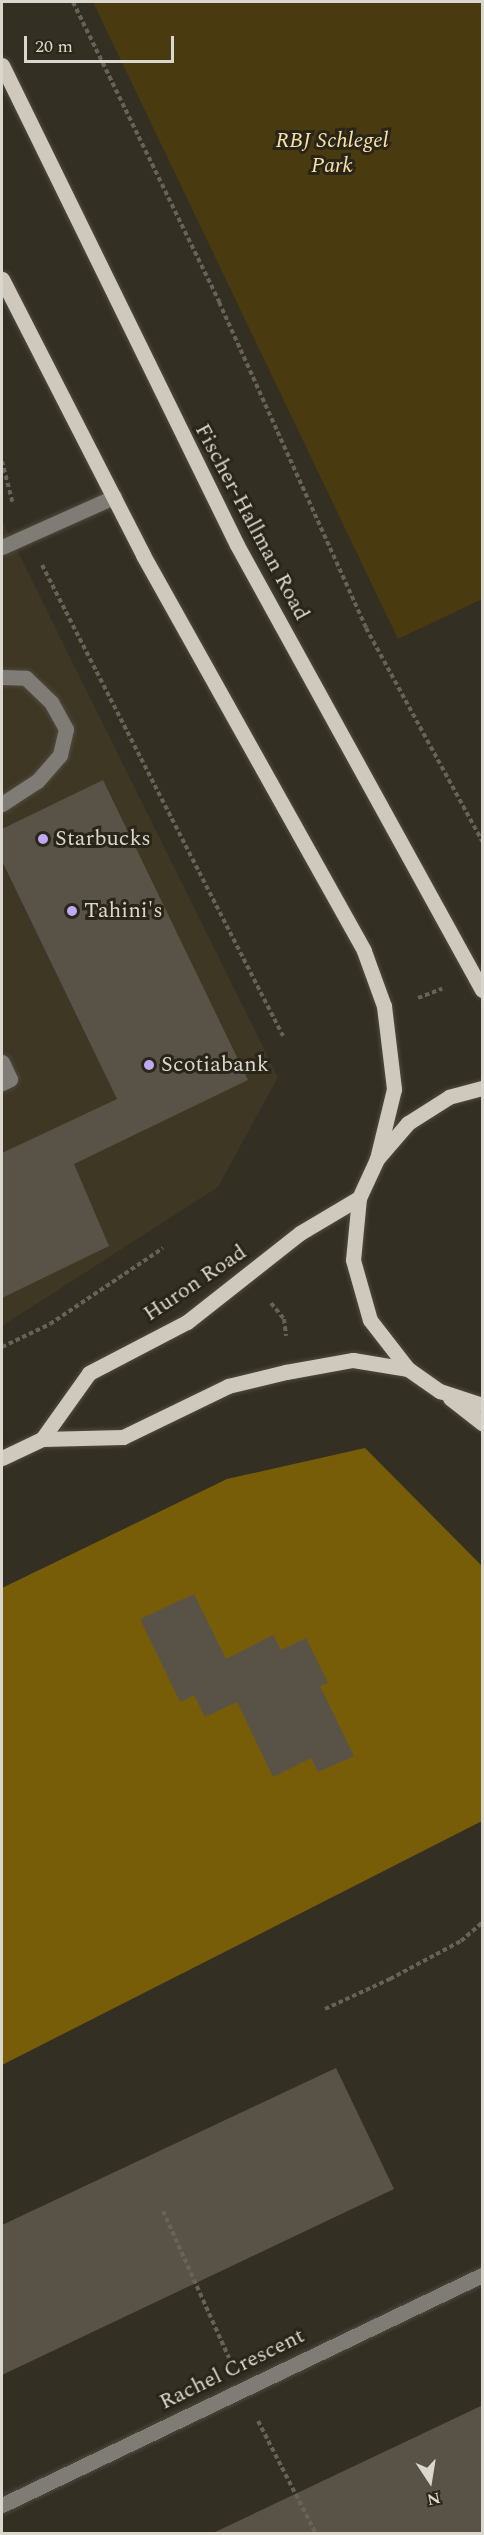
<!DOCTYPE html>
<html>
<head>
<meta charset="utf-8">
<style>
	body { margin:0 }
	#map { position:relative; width:484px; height:2535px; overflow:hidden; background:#342f23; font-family:Spectral,serif }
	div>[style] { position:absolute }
	.built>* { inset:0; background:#3e3724 }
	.green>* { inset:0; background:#493a0f }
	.forest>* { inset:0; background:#785d09 }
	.building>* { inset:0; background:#585346 }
	.path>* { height:4px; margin-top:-2px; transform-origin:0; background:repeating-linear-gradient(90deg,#686359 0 4.5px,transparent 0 7.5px) }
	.roads { filter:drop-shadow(0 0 2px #4f4a3f) drop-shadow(0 0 2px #4f4a3f) }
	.minor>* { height:15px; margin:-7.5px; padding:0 7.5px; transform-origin:7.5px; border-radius:7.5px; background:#7f7c76 }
	.major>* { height:15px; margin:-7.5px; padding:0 7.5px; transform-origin:7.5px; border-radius:7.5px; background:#cec9bc }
	.dots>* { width:16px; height:16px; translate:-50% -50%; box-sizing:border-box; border:3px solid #2a2519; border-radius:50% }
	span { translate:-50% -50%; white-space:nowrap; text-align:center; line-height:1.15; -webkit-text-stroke:6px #2a2519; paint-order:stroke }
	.park-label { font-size:22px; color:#f8e2a9; font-style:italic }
	.street-label { font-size:22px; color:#dad7cf }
	.poi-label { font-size:22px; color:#dad7cf }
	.left { translate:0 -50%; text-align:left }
	.frame { position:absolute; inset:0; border:3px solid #dad7cf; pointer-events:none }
	.north { position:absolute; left:400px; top:2451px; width:60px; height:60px; -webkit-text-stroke:4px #2a2519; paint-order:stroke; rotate:168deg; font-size:16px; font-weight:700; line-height:24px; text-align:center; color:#dad7cf }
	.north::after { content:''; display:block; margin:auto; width:21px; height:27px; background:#dad7cf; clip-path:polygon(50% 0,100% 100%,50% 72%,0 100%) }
	.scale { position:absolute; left:24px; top:36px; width:150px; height:27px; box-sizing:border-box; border:3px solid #dad7cf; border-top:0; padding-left:8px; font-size:18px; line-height:21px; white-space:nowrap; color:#dad7cf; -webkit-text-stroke:4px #2a2519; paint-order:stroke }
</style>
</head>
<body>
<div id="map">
	<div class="built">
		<i style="clip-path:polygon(2px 520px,278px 1077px,218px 1187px,2px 1326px)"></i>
	</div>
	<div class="green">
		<i style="clip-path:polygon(93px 2px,482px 2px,482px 599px,398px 639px)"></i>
	</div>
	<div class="forest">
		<i style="clip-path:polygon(365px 1448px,482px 1566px,482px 1821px,2px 2065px,2px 1588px,227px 1479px)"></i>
	</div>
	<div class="building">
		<i style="clip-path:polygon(103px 780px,248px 1080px,74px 1164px,109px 1246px,2px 1298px,2px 1153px,117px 1099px,2px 861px,2px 829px)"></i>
		<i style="clip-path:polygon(194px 1594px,226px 1659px,273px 1635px,281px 1650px,306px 1638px,328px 1683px,320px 1686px,354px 1756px,318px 1772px,311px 1758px,273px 1777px,237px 1702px,205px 1717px,194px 1695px,180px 1702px,140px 1619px)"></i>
		<i style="clip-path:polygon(336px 2068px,394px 2189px,2px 2375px,2px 2225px)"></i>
		<i style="clip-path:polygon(483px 2405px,483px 2534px,211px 2534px)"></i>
	</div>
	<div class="path">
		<i style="left:73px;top:2px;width:334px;rotate:64deg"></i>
		<i style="left:219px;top:302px;width:358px;rotate:65.7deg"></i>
		<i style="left:366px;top:628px;width:243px;rotate:61.4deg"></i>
		<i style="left:2px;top:461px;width:44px;rotate:75.7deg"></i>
		<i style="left:42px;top:565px;width:529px;rotate:62.9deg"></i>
		<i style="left:418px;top:998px;width:26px;rotate:-21deg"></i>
		<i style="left:271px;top:1303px;width:21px;rotate:51deg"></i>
		<i style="left:284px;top:1319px;width:17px;rotate:83deg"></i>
		<i style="left:2px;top:1347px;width:53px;rotate:-25.6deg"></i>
		<i style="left:50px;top:1324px;width:136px;rotate:-33.9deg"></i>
		<i style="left:325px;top:2009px;width:72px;rotate:-24.8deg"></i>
		<i style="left:390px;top:1979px;width:81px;rotate:-28.2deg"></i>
		<i style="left:461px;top:1941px;width:28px;rotate:-41deg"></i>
		<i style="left:163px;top:2211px;width:161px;rotate:65.8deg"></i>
		<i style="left:258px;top:2421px;width:127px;rotate:62.8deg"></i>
	</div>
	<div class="roads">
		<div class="minor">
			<i style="left:2px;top:547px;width:123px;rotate:-24.1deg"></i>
			<i style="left:2px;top:677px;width:24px;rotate:2deg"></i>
			<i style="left:26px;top:678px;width:35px;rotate:44deg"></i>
			<i style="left:51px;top:702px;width:31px;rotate:61deg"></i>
			<i style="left:66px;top:729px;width:27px;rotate:103deg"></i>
			<i style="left:60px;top:755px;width:35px;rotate:131deg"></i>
			<i style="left:37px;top:781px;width:42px;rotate:146.7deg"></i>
			<i style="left:2px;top:1062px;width:19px;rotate:65deg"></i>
			<i style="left:10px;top:1079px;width:9px;rotate:153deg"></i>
			<i style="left:2px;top:2505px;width:532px;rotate:-25.6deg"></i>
		</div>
		<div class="major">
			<i style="left:2px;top:65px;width:534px;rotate:63.91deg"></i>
			<i style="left:237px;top:545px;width:508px;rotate:61.16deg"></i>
			<i style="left:2px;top:279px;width:310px;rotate:62.9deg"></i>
			<i style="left:143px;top:555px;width:453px;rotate:60.8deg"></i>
			<i style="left:364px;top:951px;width:59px;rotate:70deg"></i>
			<i style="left:384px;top:1006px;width:84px;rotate:83.1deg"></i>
			<i style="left:394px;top:1089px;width:72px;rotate:103.7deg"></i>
			<i style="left:482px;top:1088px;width:34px;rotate:165deg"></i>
			<i style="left:449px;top:1097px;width:49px;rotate:147.6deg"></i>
			<i style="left:408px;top:1123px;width:48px;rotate:130.7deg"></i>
			<i style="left:377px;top:1159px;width:43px;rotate:114.8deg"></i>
			<i style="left:359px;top:1198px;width:62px;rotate:95.5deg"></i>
			<i style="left:353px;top:1260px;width:62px;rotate:74.2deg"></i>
			<i style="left:370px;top:1320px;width:62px;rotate:52.2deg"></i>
			<i style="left:408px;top:1369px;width:39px;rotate:35deg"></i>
			<i style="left:440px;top:1391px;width:44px;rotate:18.4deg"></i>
			<i style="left:450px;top:1398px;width:41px;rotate:38deg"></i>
			<i style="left:42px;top:1439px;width:81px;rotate:-54.5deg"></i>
			<i style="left:89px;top:1373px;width:110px;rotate:-27.5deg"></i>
			<i style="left:187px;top:1322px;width:144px;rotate:-38.2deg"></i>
			<i style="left:300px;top:1233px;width:69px;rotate:-30.7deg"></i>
			<i style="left:2px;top:1458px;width:44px;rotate:-25.4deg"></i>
			<i style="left:42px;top:1439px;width:81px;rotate:-1.4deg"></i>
			<i style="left:123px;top:1437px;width:117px;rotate:-25.9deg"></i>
			<i style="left:228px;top:1386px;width:60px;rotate:-13.6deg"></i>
			<i style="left:286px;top:1372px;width:68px;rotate:-10.2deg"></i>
			<i style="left:353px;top:1360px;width:56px;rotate:9.3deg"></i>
		</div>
	</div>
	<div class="dots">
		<i style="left:43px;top:839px;background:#c0a8f3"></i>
		<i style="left:72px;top:911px;background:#c0a8f3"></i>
		<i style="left:149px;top:1065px;background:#c0a8f3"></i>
	</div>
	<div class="park-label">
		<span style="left:332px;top:153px">RBJ Schlegel<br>Park</span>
	</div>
	<div class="street-label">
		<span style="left:252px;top:522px;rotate:62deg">Fischer-Hallman Road</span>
		<span style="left:195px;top:1283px;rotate:-34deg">Huron Road</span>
		<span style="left:232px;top:2369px;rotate:-26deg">Rachel Crescent</span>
	</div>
	<div class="poi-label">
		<span class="left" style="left:55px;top:839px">Starbucks</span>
		<span class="left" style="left:84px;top:911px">Tahini's</span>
		<span class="left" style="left:161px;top:1065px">Scotiabank</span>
	</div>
	<div class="frame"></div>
	<div class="north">N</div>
	<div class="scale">20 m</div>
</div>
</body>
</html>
